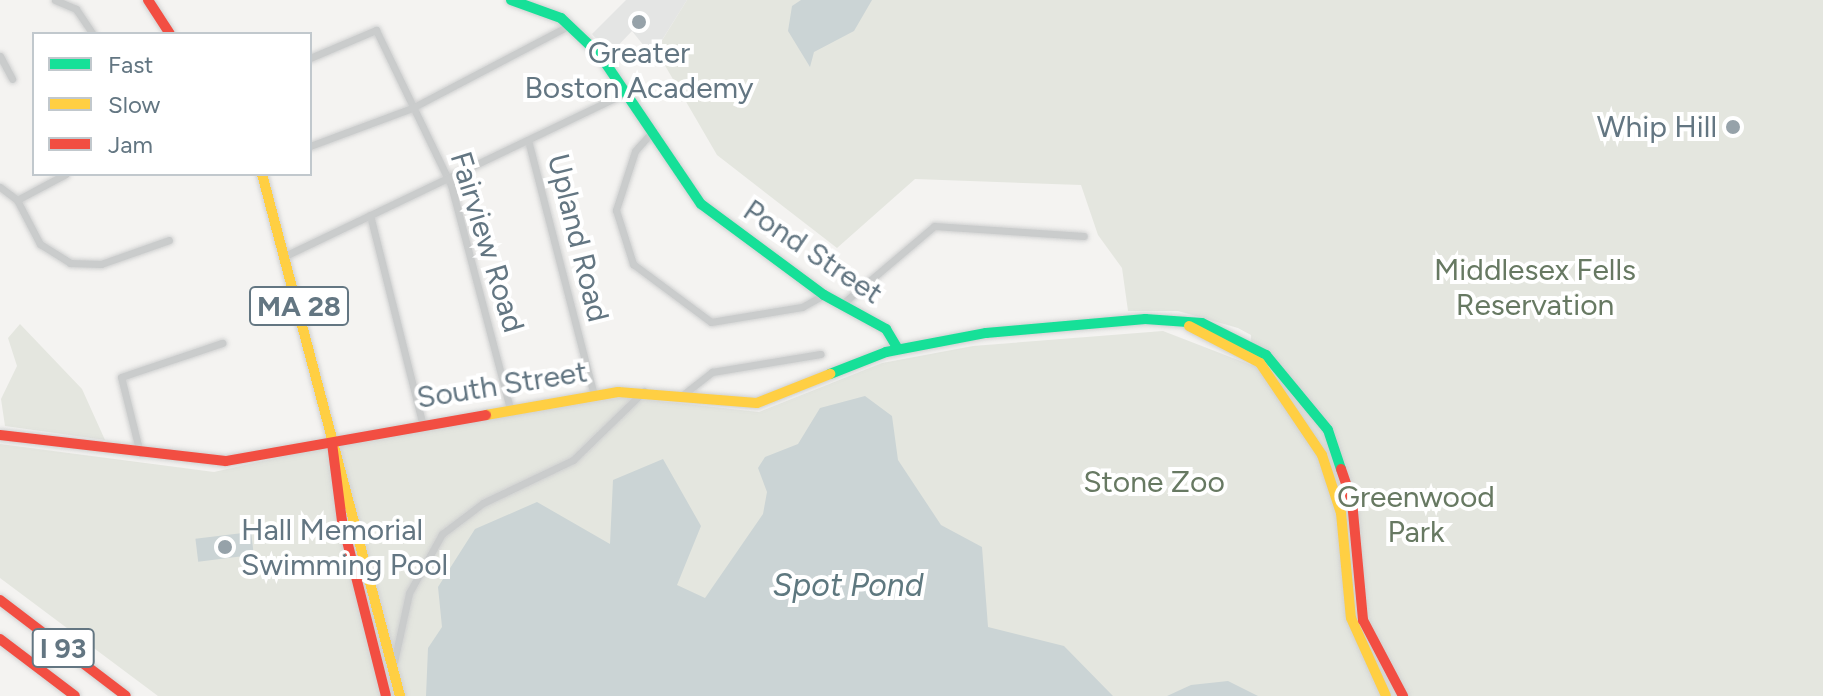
<!DOCTYPE html>
<html>
<head>
<meta charset="utf-8">
<style>
	body { margin:0 }
	#map { position:relative; width:1823px; height:696px; overflow:hidden; background:#f4f3f1; font-family:Figtree,sans-serif }
	div>[style] { position:absolute }
	.built>* { inset:0; background:#e4e5e4 }
	.green>* { inset:0; background:#e4e6df }
	.water>* { inset:0; background:#cbd4d5; transform-origin:0 0 }
	.roads { filter:drop-shadow(0 0 2px #d0d1d1) drop-shadow(0 0 2px #d0d1d1) }
	.street>* { height:7px; margin:-3.5px; padding:0 3.5px; transform-origin:3.5px; border-radius:3.5px; background:#cacccc }
	.fast>* { height:10px; margin:-5px; padding:0 5px; transform-origin:5px; border-radius:5px; background:#16e098 }
	.slow>* { height:10px; margin:-5px; padding:0 5px; transform-origin:5px; border-radius:5px; background:#ffcf43 }
	.jam>* { height:10px; margin:-5px; padding:0 5px; transform-origin:5px; border-radius:5px; background:#f24e42 }
	.dots>* { width:22px; height:22px; translate:-50% -50%; box-sizing:border-box; border:4px solid #fff; border-radius:50% }
	span { translate:-50% -50%; white-space:nowrap; text-align:center; line-height:1.15; -webkit-text-stroke:8px #fff; paint-order:stroke }
	.shield-label span { padding:2px 6px; background:#fff; border:2px solid; border-radius:6px; -webkit-text-stroke-width:0 }
	.shield-label { font-size:28px; color:#637682; font-weight:700 }
	.poi-label { font-size:30px; color:#637682 }
	.right { translate:-100% -50%; text-align:right }
	.left { translate:0 -50%; text-align:left }
	.street-label { font-size:30px; color:#637682 }
	.park-label { font-size:30px; color:#677962 }
	.water-label { font-size:32px; color:#5e787f; font-style:italic }
	.legend { position:absolute; left:32px; top:32px; width:280px; height:144px; box-sizing:border-box; background:#fff; border:2px solid #c1c8cd; margin:0; padding:10px 14px; list-style:none; font-size:24px; color:#637682 }
	.legend li { display:flex; align-items:center; gap:16px; height:40px }
	.legend b { width:40px; border:2px solid #c1c8cd }
</style>
</head>
<body>
<div id="map">
	<div class="built">
		<i style="clip-path:polygon(626px 0,687px 0,652px 56px,632px 31px,610px 54px,592px 34px)"></i>
	</div>
	<div class="green">
		<i style="clip-path:polygon(687px 0,1823px 0,1823px 696px,158px 696px,0 578px,0 444px,214px 472px,352px 441px,623px 397px,759px 412px,882px 363px,973px 346px,1163px 331px,1251px 365px,1251px 335px,1238px 328px,1178px 311px,1128px 311px,1122px 268px,1098px 235px,1081px 185px,915px 179px,837px 248px,717px 155px,656px 50px)"></i>
		<i style="clip-path:polygon(20px 324px,82px 389px,105px 440px,5px 426px,1px 399px,17px 366px,8px 338px)"></i>
	</div>
	<div class="water">
		<i style="clip-path:polygon(801px 0,872px 0,854px 31px,814px 52px,810px 67px,788px 31px,792px 6px)"></i>
		<i style="clip-path:polygon(865px 396px,892px 416px,898px 460px,941px 525px,982px 547px,988px 627px,1064px 646px,1113px 696px,426px 696px,428px 648px,442px 627px,438px 587px,475px 529px,537px 502px,610px 544px,613px 480px,663px 459px,701px 526px,677px 585px,705px 598px,763px 514px,767px 492px,758px 468px,765px 457px,798px 444px,820px 408px)"></i>
		<i style="left:251px;top:532px;width:23px;height:56px;rotate:83deg"></i>
		<i style="clip-path:polygon(1228px 681px,1258px 696px,1167px 696px,1191px 685px)"></i>
	</div>
	<div class="roads">
		<div class="street">
			<i style="left:55px;top:0;width:23px;rotate:23deg"></i>
			<i style="left:76px;top:9px;width:30px;rotate:56deg"></i>
			<i style="left:0;top:56px;width:26px;rotate:62deg"></i>
			<i style="left:310px;top:58px;width:72px;rotate:-23deg"></i>
			<i style="left:376px;top:30px;width:172px;rotate:64.2deg"></i>
			<i style="left:451px;top:185px;width:232px;rotate:75.2deg"></i>
			<i style="left:652px;top:132px;width:25px;rotate:132deg"></i>
			<i style="left:635px;top:151px;width:62px;rotate:107.9deg"></i>
			<i style="left:616px;top:210px;width:57px;rotate:72.5deg"></i>
			<i style="left:633px;top:264px;width:97px;rotate:36.6deg"></i>
			<i style="left:711px;top:322px;width:92px;rotate:-9.4deg"></i>
			<i style="left:802px;top:307px;width:25px;rotate:-29deg"></i>
			<i style="left:528px;top:140px;width:263px;rotate:75.5deg"></i>
			<i style="left:310px;top:146px;width:109px;rotate:-20.4deg"></i>
			<i style="left:412px;top:108px;width:178px;rotate:-27.7deg"></i>
			<i style="left:0;top:187px;width:21px;rotate:37deg"></i>
			<i style="left:17px;top:200px;width:50px;rotate:62.4deg"></i>
			<i style="left:40px;top:244px;width:36px;rotate:32deg"></i>
			<i style="left:70px;top:263px;width:31px;rotate:2deg"></i>
			<i style="left:101px;top:264px;width:72px;rotate:-19.4deg"></i>
			<i style="left:17px;top:200px;width:55px;rotate:-28deg"></i>
			<i style="left:370px;top:215px;width:213px;rotate:75.9deg"></i>
			<i style="left:287px;top:255px;width:377px;rotate:-25.6deg"></i>
			<i style="left:841px;top:305px;width:122px;rotate:-40.3deg"></i>
			<i style="left:934px;top:226px;width:150px;rotate:3.8deg"></i>
			<i style="left:680px;top:397px;width:41px;rotate:-38deg"></i>
			<i style="left:712px;top:372px;width:110px;rotate:-9.4deg"></i>
			<i style="left:140px;top:453px;width:78px;rotate:-104deg"></i>
			<i style="left:121px;top:377px;width:107px;rotate:-18.6deg"></i>
			<i style="left:394px;top:662px;width:71px;rotate:-77.7deg"></i>
			<i style="left:409px;top:593px;width:68px;rotate:-60.8deg"></i>
			<i style="left:442px;top:534px;width:51px;rotate:-37.1deg"></i>
			<i style="left:483px;top:503px;width:100px;rotate:-25.5deg"></i>
			<i style="left:573px;top:460px;width:99px;rotate:-44.2deg"></i>
		</div>
		<div class="fast">
			<i style="left:511px;top:0;width:53px;rotate:19.8deg"></i>
			<i style="left:561px;top:18px;width:54px;rotate:43.5deg"></i>
			<i style="left:600px;top:55px;width:180px;rotate:55.9deg"></i>
			<i style="left:701px;top:204px;width:153px;rotate:36.5deg"></i>
			<i style="left:824px;top:295px;width:71px;rotate:28.7deg"></i>
			<i style="left:886px;top:329px;width:23px;rotate:59deg"></i>
			<i style="left:830px;top:374px;width:60px;rotate:-21.4deg"></i>
			<i style="left:886px;top:352px;width:102px;rotate:-10.8deg"></i>
			<i style="left:986px;top:333px;width:160px;rotate:-5deg"></i>
			<i style="left:1145px;top:319px;width:57px;rotate:4deg"></i>
			<i style="left:1202px;top:323px;width:72px;rotate:26.6deg"></i>
			<i style="left:1266px;top:355px;width:97px;rotate:50.4deg"></i>
			<i style="left:1328px;top:430px;width:41px;rotate:71.6deg"></i>
		</div>
		<div class="slow">
			<i style="left:262px;top:174px;width:540px;rotate:75.19deg"></i>
			<i style="left:1189px;top:326px;width:80px;rotate:27.5deg"></i>
			<i style="left:1260px;top:363px;width:111px;rotate:56deg"></i>
			<i style="left:1322px;top:455px;width:61px;rotate:71.9deg"></i>
			<i style="left:1341px;top:513px;width:105px;rotate:84.6deg"></i>
			<i style="left:1351px;top:618px;width:85px;rotate:65.8deg"></i>
			<i style="left:486px;top:415px;width:134px;rotate:-9.9deg"></i>
			<i style="left:618px;top:392px;width:139px;rotate:4.5deg"></i>
			<i style="left:757px;top:403px;width:79px;rotate:-21.7deg"></i>
		</div>
		<div class="jam">
			<i style="left:148px;top:0;width:40px;rotate:57.1deg"></i>
			<i style="left:0;top:435px;width:227px;rotate:6.6deg"></i>
			<i style="left:226px;top:461px;width:264px;rotate:-10deg"></i>
			<i style="left:332px;top:443px;width:79px;rotate:82.7deg"></i>
			<i style="left:342px;top:521px;width:180px;rotate:75.9deg"></i>
			<i style="left:1341px;top:469px;width:34px;rotate:71deg"></i>
			<i style="left:1352px;top:501px;width:120px;rotate:84.7deg"></i>
			<i style="left:1363px;top:620px;width:86px;rotate:62.2deg"></i>
			<i style="left:0;top:600px;width:158px;rotate:37.3deg"></i>
			<i style="left:0;top:639px;width:94px;rotate:37.2deg"></i>
		</div>
	</div>
	<div class="dots">
		<i style="left:639px;top:22px;background:#96a2a9"></i>
		<i style="left:1733px;top:127px;background:#96a2a9"></i>
		<i style="left:225px;top:547px;background:#96a2a9"></i>
	</div>
	<div class="shield-label">
		<span style="left:299px;top:306px">MA 28</span>
		<span style="left:63px;top:648px">I 93</span>
	</div>
	<div class="poi-label">
		<span style="left:639px;top:70px">Greater<br>Boston Academy</span>
		<span class="right" style="left:1717px;top:127px">Whip Hill</span>
		<span class="left" style="left:241px;top:547px">Hall Memorial<br>Swimming Pool</span>
	</div>
	<div class="street-label">
		<span style="left:578px;top:238px;rotate:76deg">Upland Road</span>
		<span style="left:487px;top:242px;rotate:73deg">Fairview Road</span>
		<span style="left:813px;top:252px;rotate:34deg">Pond Street</span>
		<span style="left:502px;top:385px;rotate:-9deg">South Street</span>
	</div>
	<div class="park-label">
		<span style="left:1535px;top:287px">Middlesex Fells<br>Reservation</span>
		<span style="left:1154px;top:482px">Stone Zoo</span>
		<span style="left:1416px;top:514px">Greenwood<br>Park</span>
	</div>
	<div class="water-label">
		<span style="left:848px;top:585px">Spot Pond</span>
	</div>
	<ul class="legend">
	<li><b style="height:10px;background:#16e098"></b>Fast</li>
	<li><b style="height:10px;background:#ffcf43"></b>Slow</li>
	<li><b style="height:10px;background:#f24e42"></b>Jam</li>
	</ul>
</div>
</body>
</html>
